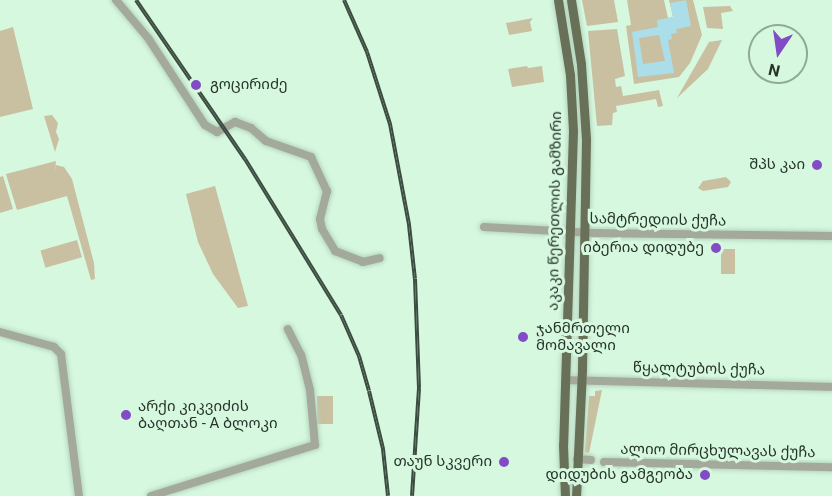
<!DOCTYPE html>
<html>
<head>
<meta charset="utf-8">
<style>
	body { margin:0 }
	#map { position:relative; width:832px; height:496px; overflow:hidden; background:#d6f8df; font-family:Roboto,"Noto Sans Georgian",sans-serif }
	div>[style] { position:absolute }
	.green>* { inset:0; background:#c8c0a1; transform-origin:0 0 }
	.water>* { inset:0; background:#abdee9 }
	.roads { filter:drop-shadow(0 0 2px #b6d5bf) drop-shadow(0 0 2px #b6d5bf) }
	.minor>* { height:8px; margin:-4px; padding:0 4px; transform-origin:4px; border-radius:4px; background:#a4aa9b }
	.major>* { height:9px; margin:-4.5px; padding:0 4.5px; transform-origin:4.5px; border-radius:4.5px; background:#687157 }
	.rail>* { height:4px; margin-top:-2px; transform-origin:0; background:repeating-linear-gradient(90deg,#d6f8df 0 4.5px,#3c4c41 0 9px); box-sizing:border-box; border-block:2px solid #3c4c41 }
	.dots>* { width:16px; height:16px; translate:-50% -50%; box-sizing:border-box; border:3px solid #d6f8df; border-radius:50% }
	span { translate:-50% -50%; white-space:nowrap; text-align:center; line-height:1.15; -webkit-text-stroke:6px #d6f8df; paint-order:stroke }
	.poi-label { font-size:15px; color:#27342b }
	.left { translate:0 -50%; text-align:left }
	.right { translate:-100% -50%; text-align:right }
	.street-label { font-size:15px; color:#27342b }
	.north { position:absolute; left:748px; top:24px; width:60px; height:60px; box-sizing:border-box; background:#d6f8df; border:2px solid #90aa97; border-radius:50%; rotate:193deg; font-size:16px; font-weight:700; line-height:24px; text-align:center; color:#27342b }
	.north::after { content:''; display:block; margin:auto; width:21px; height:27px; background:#824cc4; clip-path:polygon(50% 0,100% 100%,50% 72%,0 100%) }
</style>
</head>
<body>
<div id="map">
	<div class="green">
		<i style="clip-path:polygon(582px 0,614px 0,618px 22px,587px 26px)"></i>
		<i style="clip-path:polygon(627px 0,664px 0,668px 18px,673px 17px,669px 0,693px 0,702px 35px,690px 63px,679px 77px,634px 84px,626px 26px,631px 25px)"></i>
		<i style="clip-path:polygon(730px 6px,733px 11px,721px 13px,723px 29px,707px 28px,703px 7px)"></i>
		<i style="clip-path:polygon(533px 18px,530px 22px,532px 31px,509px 35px,506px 23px)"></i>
		<i style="clip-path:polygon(13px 27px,33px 109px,0 117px,0 31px)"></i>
		<i style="clip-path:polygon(617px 29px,625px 76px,615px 79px,616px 87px,621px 86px,623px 96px,659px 90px,663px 106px,658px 107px,656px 99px,616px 106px,617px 112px,613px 113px,612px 125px,597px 126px,588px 31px)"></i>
		<i style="clip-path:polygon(722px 40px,708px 69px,677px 98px,709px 42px)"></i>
		<i style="clip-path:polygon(527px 66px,528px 68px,542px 66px,544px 82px,512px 87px,508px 69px)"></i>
		<i style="clip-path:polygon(52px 115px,58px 123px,56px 132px,59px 139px,55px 152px,44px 116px)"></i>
		<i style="clip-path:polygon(56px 161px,55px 172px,56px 165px,64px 167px,72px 179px,94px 263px,95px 279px,91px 280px,67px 196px,17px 210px,8px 181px,6px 174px)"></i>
		<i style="clip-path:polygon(3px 176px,13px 209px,0 213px,0 177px)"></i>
		<i style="clip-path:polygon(726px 177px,731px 182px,728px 187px,703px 191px,698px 188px,703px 181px)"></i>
		<i style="clip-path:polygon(215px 186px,248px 306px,238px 308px,213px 274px,198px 242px,186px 194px)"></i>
		<i style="left:77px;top:240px;width:18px;height:38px;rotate:74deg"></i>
		<i style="left:721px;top:249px;width:14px;height:25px"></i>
		<i style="clip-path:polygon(602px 390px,589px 453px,585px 452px,589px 396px,595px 396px,595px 391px)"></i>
		<i style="left:317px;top:396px;width:16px;height:28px"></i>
	</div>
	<div class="water">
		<i style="clip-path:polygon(evenodd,686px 0,691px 26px,676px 29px,677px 33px,671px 34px,672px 39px,668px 40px,674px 73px,638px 77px,632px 32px,658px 27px,657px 20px,673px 17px,670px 3px,686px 0,659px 35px,665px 61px,643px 64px,639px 38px,659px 35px)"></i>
	</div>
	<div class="roads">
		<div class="minor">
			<i style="left:116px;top:0;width:50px;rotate:49.9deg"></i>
			<i style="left:148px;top:38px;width:104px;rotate:56.8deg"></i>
			<i style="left:205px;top:125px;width:14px;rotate:30deg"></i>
			<i style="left:217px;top:132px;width:21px;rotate:-29deg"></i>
			<i style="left:235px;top:122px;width:17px;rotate:21deg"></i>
			<i style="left:251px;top:128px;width:20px;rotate:41deg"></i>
			<i style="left:266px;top:141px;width:48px;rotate:19.6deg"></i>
			<i style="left:311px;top:157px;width:38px;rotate:65deg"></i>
			<i style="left:327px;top:191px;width:29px;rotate:104deg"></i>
			<i style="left:320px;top:219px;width:10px;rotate:79deg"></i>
			<i style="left:322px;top:229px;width:26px;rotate:59deg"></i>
			<i style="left:335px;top:251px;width:30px;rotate:21deg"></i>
			<i style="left:363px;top:262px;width:17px;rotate:-13deg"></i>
			<i style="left:484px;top:227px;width:109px;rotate:3.2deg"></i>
			<i style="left:593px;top:233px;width:239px;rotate:0.7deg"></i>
			<i style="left:0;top:332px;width:56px;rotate:15.5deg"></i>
			<i style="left:54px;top:347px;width:10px;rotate:45deg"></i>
			<i style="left:61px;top:354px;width:143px;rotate:82.8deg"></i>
			<i style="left:566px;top:380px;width:266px;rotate:1.5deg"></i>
			<i style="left:577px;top:459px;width:14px;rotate:4deg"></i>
			<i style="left:604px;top:462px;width:228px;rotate:1.3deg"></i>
			<i style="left:151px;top:496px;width:172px;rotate:-17.3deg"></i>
			<i style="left:315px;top:445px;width:55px;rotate:-95.2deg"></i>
			<i style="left:310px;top:390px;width:36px;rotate:-104deg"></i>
			<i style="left:301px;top:355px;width:29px;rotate:-117deg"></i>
		</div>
		<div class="major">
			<i style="left:558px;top:0;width:76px;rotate:80.9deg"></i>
			<i style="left:570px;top:75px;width:56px;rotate:86.9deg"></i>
			<i style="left:573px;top:131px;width:314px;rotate:91.8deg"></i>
			<i style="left:563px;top:445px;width:51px;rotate:87.8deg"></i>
			<i style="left:571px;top:0;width:65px;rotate:81.1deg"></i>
			<i style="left:581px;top:64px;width:75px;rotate:86.2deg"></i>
			<i style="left:586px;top:139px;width:231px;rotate:91deg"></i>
			<i style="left:582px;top:370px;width:126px;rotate:92.7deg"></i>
		</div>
	</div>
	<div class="rail">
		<i style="left:136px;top:0;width:193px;rotate:55.6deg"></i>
		<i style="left:245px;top:159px;width:183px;rotate:58.4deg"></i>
		<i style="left:341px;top:315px;width:45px;rotate:66.3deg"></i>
		<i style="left:359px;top:356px;width:36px;rotate:74deg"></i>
		<i style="left:369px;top:391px;width:60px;rotate:76.4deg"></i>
		<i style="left:383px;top:449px;width:47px;rotate:83.9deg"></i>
		<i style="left:344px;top:0;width:57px;rotate:66.1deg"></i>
		<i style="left:367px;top:52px;width:76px;rotate:72.3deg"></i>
		<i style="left:390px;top:124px;width:103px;rotate:79.3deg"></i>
		<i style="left:409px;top:225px;width:54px;rotate:83.7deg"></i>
		<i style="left:415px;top:279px;width:109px;rotate:87.9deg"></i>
		<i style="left:419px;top:388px;width:108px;rotate:93.7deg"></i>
	</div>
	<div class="dots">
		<i style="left:196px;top:85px;background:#824cc4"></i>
		<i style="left:817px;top:165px;background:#824cc4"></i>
		<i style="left:716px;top:248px;background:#824cc4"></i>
		<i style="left:523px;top:337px;background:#824cc4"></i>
		<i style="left:126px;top:415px;background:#824cc4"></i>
		<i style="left:504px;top:462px;background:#824cc4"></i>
		<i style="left:705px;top:475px;background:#824cc4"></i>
	</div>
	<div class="poi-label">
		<span class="left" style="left:210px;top:85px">გოცირიძე</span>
		<span class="right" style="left:805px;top:165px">შპს კაი</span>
		<span class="right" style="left:704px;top:248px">იბერია დიდუბე</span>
		<span class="left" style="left:536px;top:337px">ჯანმრთელი<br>მომავალი</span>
		<span class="left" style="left:138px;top:415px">არქი კიკვიძის<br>ბაღთან - A ბლოკი</span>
		<span class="right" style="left:492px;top:462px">თაუნ სკვერი</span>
		<span class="right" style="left:693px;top:475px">დიდუბის გამგეობა</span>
	</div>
	<div class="street-label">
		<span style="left:555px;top:211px;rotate:-89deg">აკაკი წერეთლის გამზირი</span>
		<span style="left:658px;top:220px;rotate:1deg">სამტრედიის ქუჩა</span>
		<span style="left:699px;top:369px;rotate:1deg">წყალტუბოს ქუჩა</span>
		<span style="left:718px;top:451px;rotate:1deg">ალიო მირცხულავას ქუჩა</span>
	</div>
	<div class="north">N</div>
</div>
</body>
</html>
